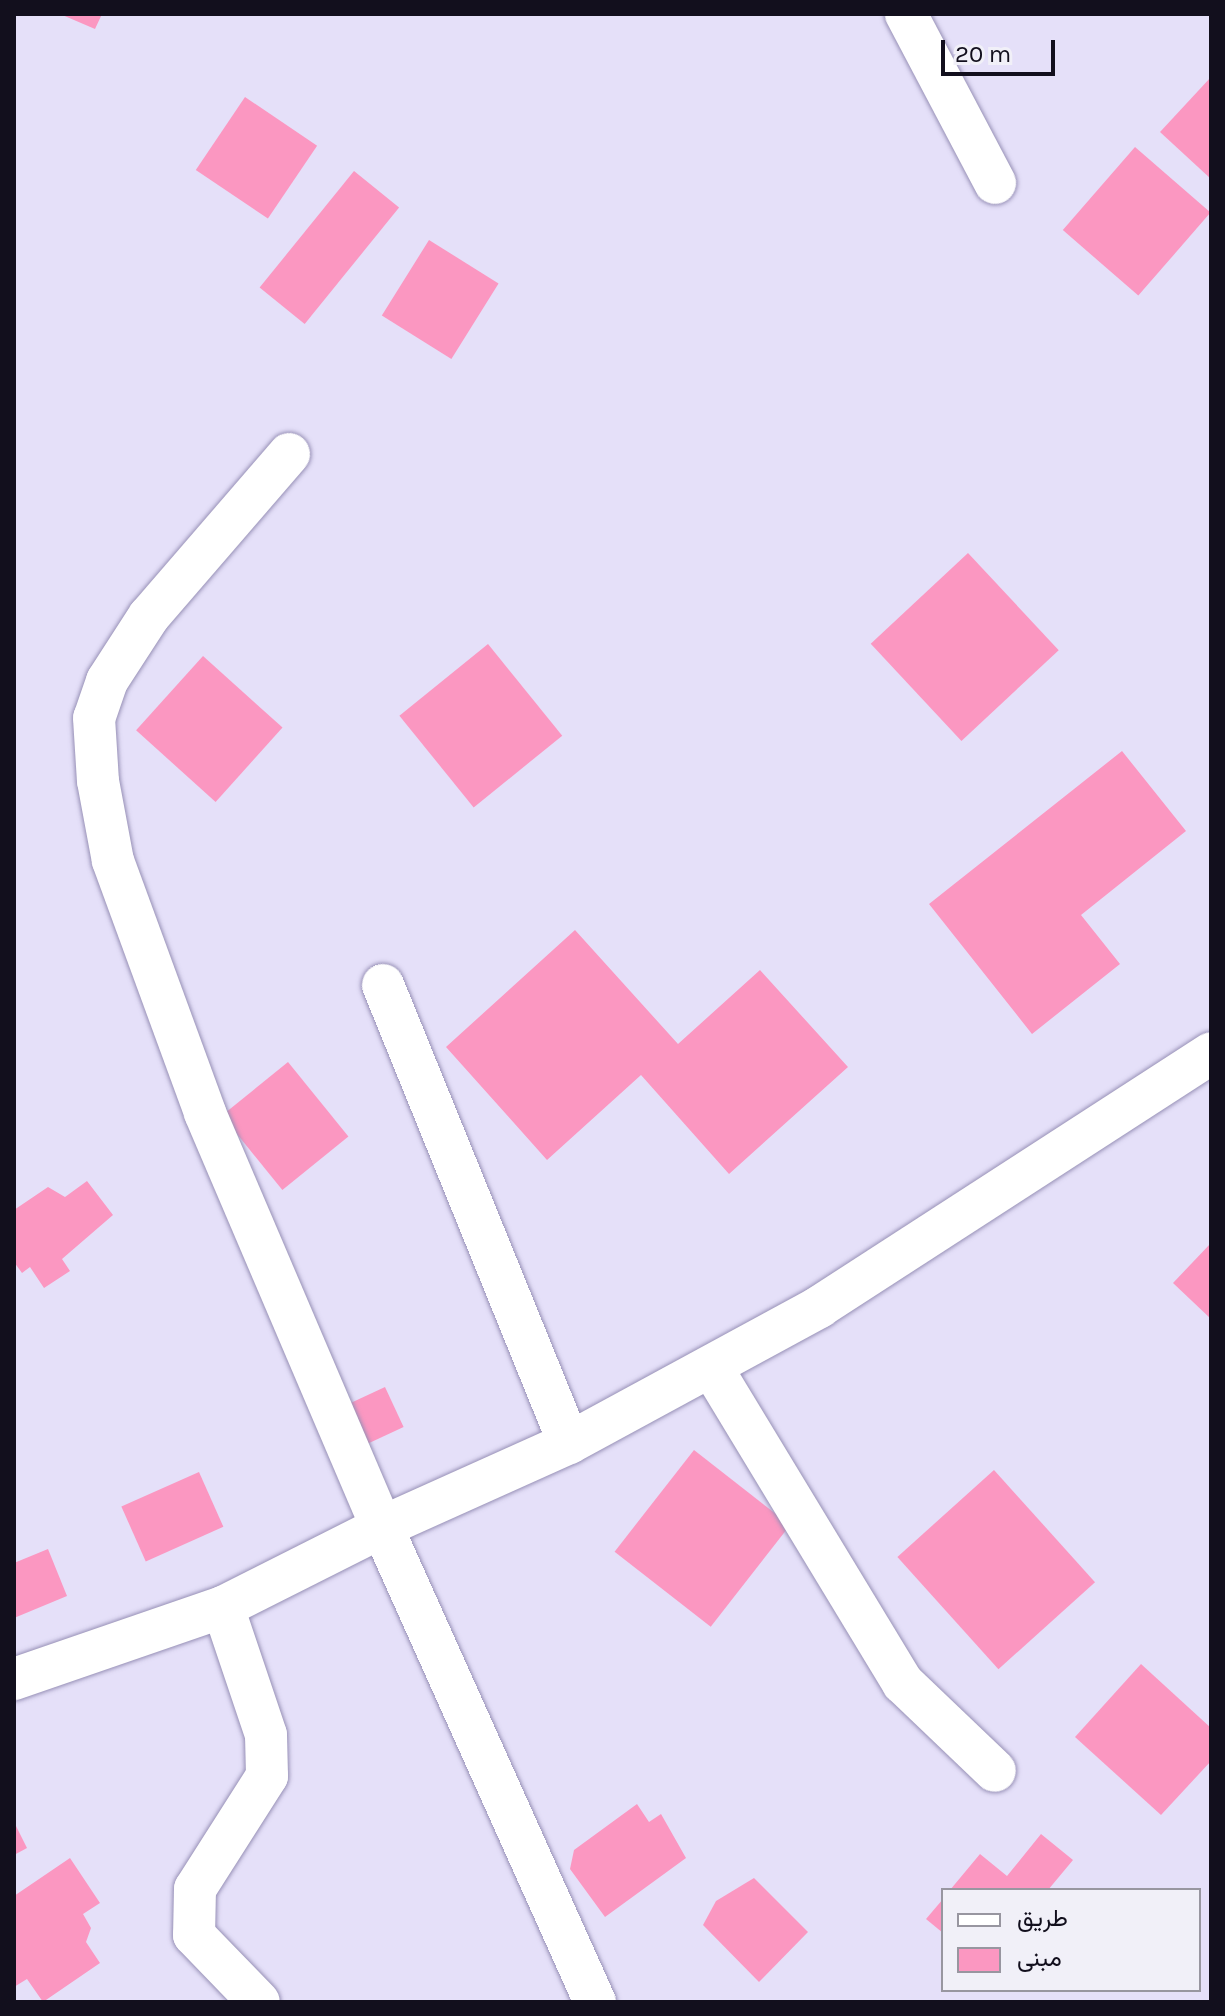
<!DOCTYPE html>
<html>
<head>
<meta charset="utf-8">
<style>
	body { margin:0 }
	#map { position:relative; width:1225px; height:2016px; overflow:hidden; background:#e5e0f9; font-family:Karla,Vazirmatn,sans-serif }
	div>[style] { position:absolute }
	.building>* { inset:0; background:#fb97c1; transform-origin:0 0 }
	.roads { filter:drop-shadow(0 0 2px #9790b6) drop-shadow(0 0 2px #9790b6) }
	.minor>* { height:42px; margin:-21px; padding:0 21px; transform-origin:21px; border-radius:21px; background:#fff }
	span { translate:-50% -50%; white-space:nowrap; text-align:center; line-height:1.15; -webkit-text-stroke:6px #f1f0f8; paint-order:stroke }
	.frame { position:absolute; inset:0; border:16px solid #120f1d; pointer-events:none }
	.legend { position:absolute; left:941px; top:1888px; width:260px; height:104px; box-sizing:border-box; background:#f1f0f8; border:2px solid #9896a0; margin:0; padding:10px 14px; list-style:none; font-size:24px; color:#120f1d }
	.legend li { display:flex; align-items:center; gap:16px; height:40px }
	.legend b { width:40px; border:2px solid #9896a0 }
	.scale { position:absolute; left:941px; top:40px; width:114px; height:36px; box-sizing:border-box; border:4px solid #120f1d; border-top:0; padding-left:10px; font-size:24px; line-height:28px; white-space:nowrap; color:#120f1d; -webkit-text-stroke:6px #f1f0f8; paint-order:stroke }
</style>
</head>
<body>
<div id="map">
	<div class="building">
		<i style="clip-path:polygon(60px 14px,102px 14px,95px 29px)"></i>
		<i style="clip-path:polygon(1211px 77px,1211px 179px,1160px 132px)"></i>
		<i style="left:245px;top:97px;width:87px;height:88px;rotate:34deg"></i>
		<i style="left:1135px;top:147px;width:100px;height:110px;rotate:41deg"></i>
		<i style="left:354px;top:171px;width:58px;height:150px;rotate:39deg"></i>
		<i style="left:429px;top:240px;width:82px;height:89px;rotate:32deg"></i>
		<i style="left:968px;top:553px;width:133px;height:133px;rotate:47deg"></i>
		<i style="left:488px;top:644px;width:118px;height:114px;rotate:51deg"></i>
		<i style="left:203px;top:656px;width:107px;height:100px;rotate:42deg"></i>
		<i style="clip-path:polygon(1122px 751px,1186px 831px,1081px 915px,1120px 964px,1032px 1034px,929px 904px)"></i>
		<i style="clip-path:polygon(575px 930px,678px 1044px,760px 970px,848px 1067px,729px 1174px,641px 1075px,547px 1160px,446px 1047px)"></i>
		<i style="left:288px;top:1062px;width:96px;height:85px;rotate:51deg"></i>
		<i style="clip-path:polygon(87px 1181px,113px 1215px,62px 1259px,70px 1271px,44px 1288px,30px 1267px,22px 1273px,14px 1262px,14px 1210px,48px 1187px,65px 1197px)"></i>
		<i style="clip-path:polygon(1211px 1243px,1211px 1319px,1173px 1283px)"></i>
		<i style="left:385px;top:1387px;width:44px;height:70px;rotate:65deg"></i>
		<i style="left:694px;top:1450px;width:122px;height:129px;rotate:38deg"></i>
		<i style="left:994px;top:1470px;width:151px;height:130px;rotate:48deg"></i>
		<i style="left:199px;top:1472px;width:60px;height:85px;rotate:66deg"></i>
		<i style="clip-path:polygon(48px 1549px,67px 1596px,14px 1618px,14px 1563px)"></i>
		<i style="clip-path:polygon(1141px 1664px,1211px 1728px,1211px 1761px,1161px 1815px,1075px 1737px)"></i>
		<i style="clip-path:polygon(637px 1804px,649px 1822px,661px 1814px,686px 1858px,605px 1917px,570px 1869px,574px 1850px)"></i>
		<i style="clip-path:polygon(14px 1822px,27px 1848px,14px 1855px)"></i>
		<i style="clip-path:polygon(1041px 1834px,1073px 1860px,1048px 1890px,950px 1890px,980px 1854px,1007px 1876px)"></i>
		<i style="clip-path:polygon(70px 1858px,100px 1903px,83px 1914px,91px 1928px,86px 1942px,100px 1963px,43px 2002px,27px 1979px,14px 1987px,14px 1896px)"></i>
		<i style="clip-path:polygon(754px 1878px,808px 1932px,759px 1982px,703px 1925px,716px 1901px)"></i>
		<i style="clip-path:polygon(943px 1899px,943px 1933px,926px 1919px)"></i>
	</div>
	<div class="roads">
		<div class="minor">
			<i style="left:906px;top:14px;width:191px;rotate:62.2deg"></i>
			<i style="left:289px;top:454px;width:214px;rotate:130.8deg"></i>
			<i style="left:149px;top:616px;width:77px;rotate:122.9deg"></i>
			<i style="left:107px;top:681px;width:39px;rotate:109deg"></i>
			<i style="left:94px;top:718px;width:63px;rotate:86.4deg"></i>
			<i style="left:98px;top:781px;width:81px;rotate:79.4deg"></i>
			<i style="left:113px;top:861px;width:268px;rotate:69.9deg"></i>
			<i style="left:205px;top:1113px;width:450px;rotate:66.9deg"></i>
			<i style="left:382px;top:1527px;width:521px;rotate:65.85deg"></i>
			<i style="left:383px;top:985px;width:494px;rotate:67.9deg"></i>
			<i style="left:712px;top:1368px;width:368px;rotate:58.8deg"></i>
			<i style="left:903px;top:1683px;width:127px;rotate:43.7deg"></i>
			<i style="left:223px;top:1607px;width:135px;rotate:71.4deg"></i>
			<i style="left:266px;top:1735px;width:41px;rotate:88.6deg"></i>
			<i style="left:267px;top:1776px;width:134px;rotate:122.5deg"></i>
			<i style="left:195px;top:1889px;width:46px;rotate:91.2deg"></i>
			<i style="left:194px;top:1935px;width:93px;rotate:45.9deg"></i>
			<i style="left:14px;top:1679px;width:221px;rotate:-19deg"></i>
			<i style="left:223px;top:1607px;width:178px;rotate:-26.7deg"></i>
			<i style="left:382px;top:1527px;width:205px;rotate:-24.2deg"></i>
			<i style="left:569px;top:1443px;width:285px;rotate:-28.5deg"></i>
			<i style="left:819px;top:1307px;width:467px;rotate:-32.9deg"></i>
		</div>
	</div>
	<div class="frame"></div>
	<ul class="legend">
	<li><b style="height:10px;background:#fff"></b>طريق</li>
	<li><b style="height:22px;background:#fb97c1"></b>مبنى</li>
	</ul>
	<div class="scale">20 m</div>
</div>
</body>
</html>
